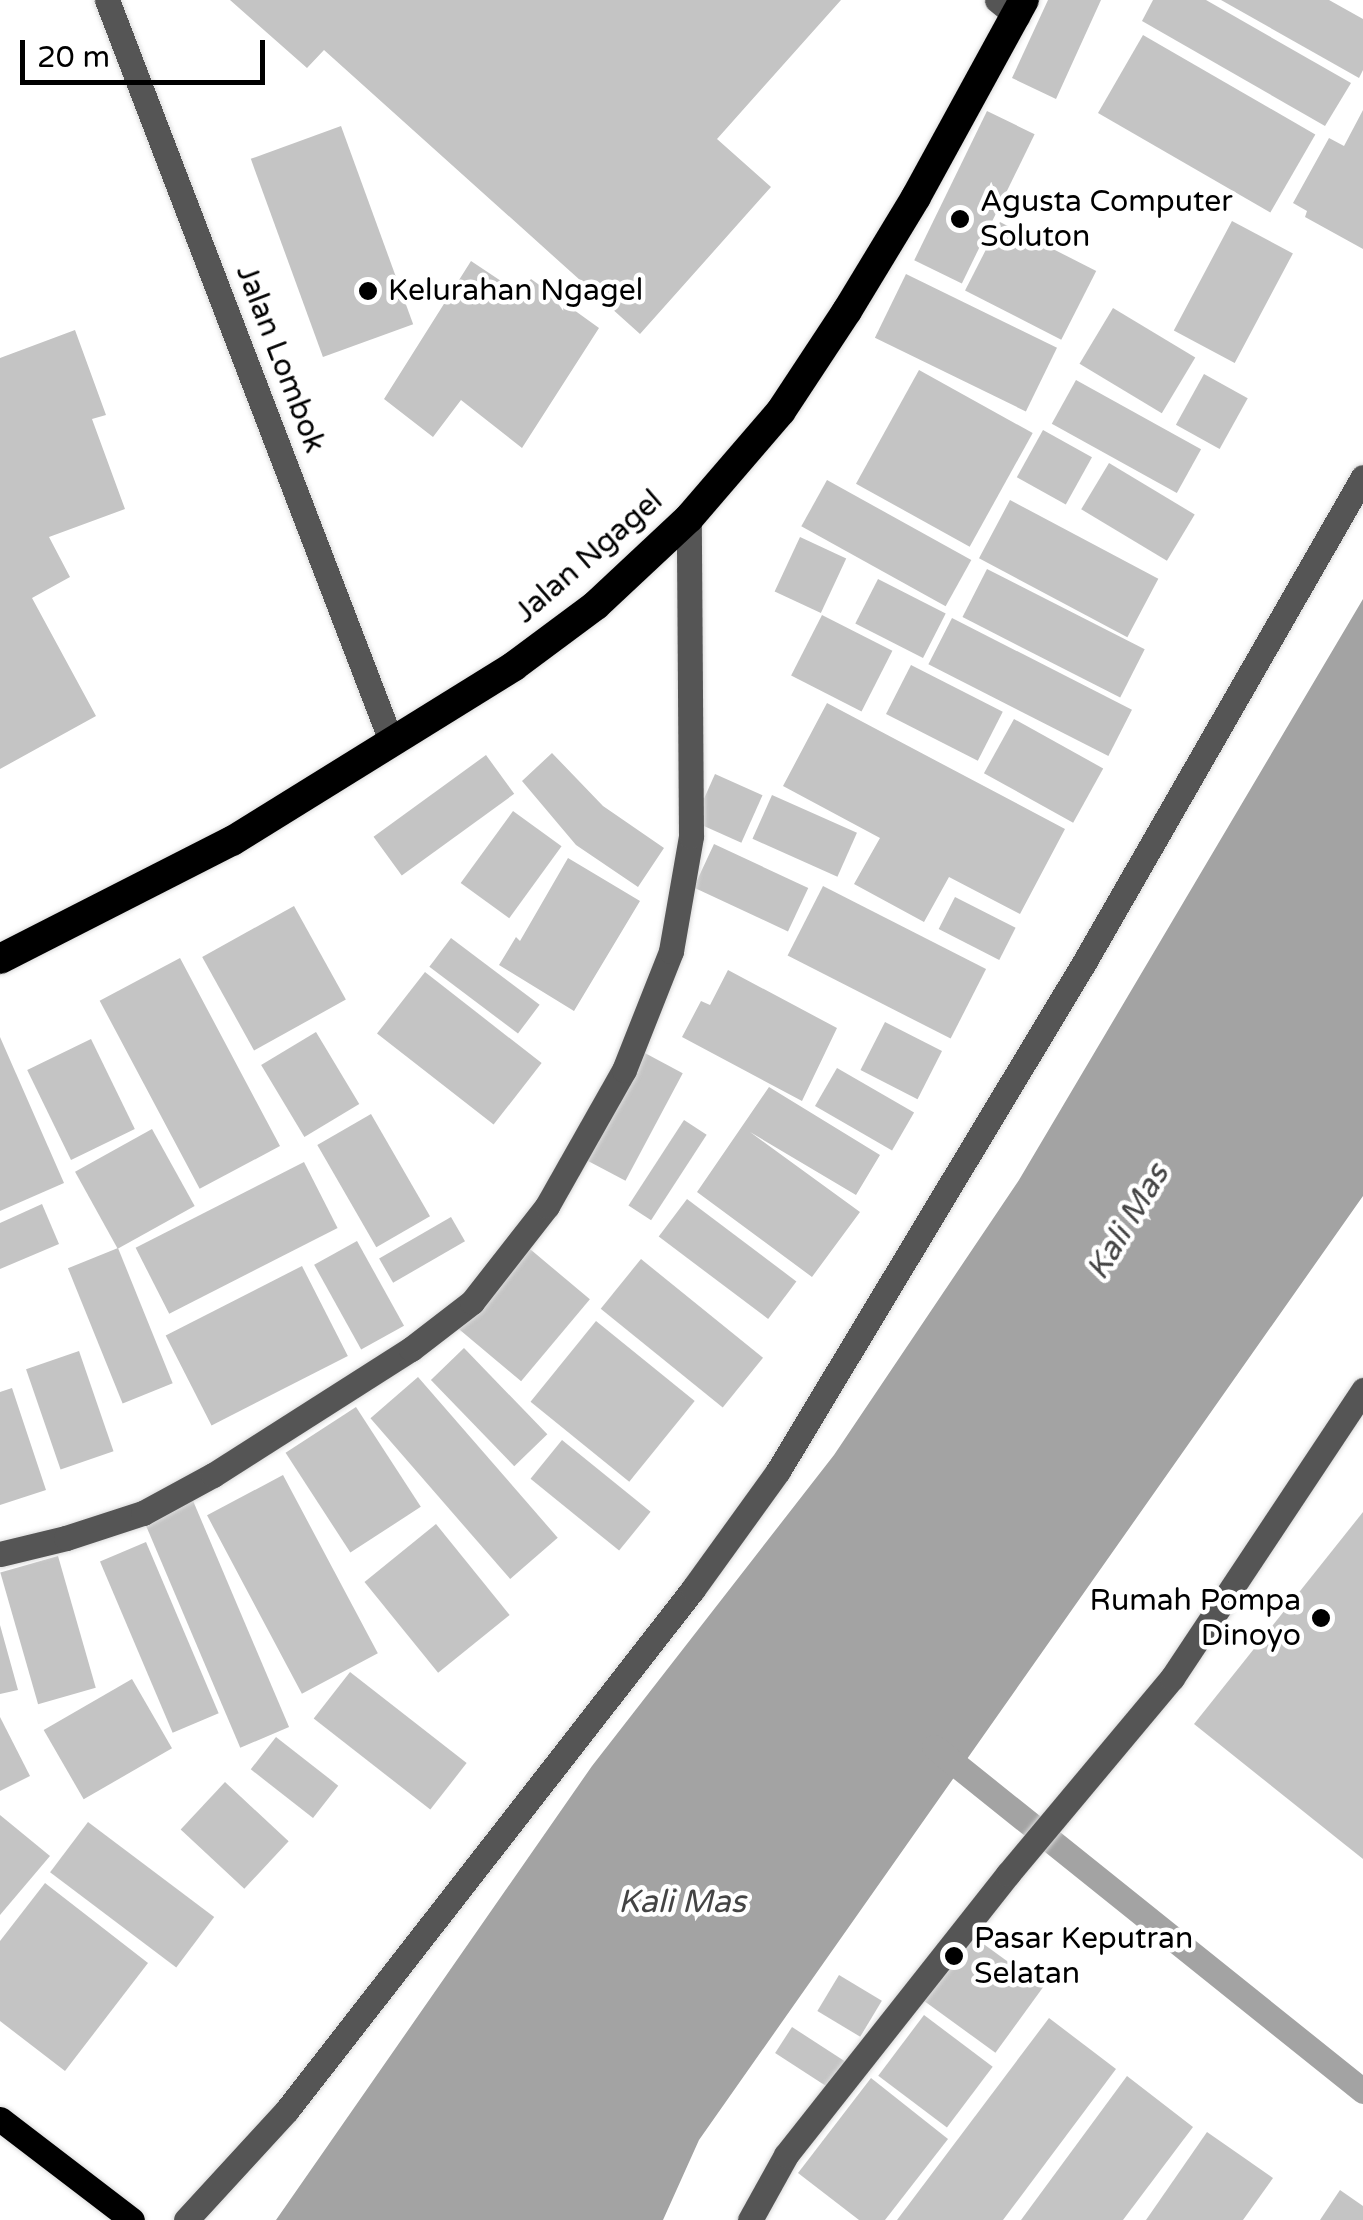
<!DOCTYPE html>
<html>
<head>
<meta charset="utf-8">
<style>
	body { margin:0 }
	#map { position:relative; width:1363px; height:2220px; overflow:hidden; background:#fff; font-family:"Varela Round",sans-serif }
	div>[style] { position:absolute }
	.water>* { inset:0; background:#a3a3a3 }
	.stream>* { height:25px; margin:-12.5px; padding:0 12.5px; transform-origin:12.5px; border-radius:12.5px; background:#a3a3a3 }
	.building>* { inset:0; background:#c4c4c4; transform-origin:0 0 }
	.roads { filter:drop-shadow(0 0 2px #dbdbdb) drop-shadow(0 0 2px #dbdbdb) }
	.minor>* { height:25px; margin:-12.5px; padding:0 12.5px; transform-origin:12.5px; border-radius:12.5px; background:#555 }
	.major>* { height:25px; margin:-12.5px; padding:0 12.5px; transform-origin:12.5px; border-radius:12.5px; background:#000 }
	.highway>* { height:30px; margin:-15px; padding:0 15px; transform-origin:15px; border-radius:15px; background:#000 }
	.dots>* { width:28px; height:28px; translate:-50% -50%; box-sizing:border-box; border:5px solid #fff; border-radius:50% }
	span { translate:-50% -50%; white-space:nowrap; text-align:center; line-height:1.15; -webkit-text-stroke:9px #fff; paint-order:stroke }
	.poi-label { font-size:30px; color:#000 }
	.left { translate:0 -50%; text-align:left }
	.right { translate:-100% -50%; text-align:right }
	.street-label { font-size:30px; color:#000 }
	.water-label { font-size:32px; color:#444; font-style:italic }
	.scale { position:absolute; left:20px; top:40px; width:245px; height:45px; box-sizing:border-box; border:5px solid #000; border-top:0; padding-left:12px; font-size:30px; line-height:35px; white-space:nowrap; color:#000; -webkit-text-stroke:8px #fff; paint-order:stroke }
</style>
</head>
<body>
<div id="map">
	<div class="water">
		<i style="clip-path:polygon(1363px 599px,1363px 1196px,699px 2140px,663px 2220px,276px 2220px,592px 1766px,834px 1455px,1019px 1180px)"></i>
	</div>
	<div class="stream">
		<i style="left:934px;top:1747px;width:550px;rotate:38.72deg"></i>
	</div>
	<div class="building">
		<i style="clip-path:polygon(230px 0,841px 0,717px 139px,771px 187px,640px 334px,324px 50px,307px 68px)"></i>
		<i style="clip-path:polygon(1048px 0,1101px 0,1056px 99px,1012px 78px)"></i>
		<i style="clip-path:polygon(1153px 0,1206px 0,1351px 83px,1325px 126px,1142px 21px)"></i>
		<i style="clip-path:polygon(1221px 0,1329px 0,1363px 19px,1363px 70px,1359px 78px)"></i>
		<i style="left:1143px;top:35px;width:199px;height:90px;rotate:30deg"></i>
		<i style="clip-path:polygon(1363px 110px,1363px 249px,1305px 217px,1307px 211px,1293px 203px,1329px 138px,1344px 146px)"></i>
		<i style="left:987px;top:111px;width:53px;height:166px;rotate:26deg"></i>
		<i style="left:341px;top:126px;width:211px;height:96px;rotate:70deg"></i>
		<i style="left:1232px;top:221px;width:69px;height:124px;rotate:28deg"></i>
		<i style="left:1000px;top:222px;width:108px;height:77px;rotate:27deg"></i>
		<i style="clip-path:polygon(471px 261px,519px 293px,531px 279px,599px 328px,522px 448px,461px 400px,433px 437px,384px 399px)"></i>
		<i style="left:906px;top:274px;width:168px;height:71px;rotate:26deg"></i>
		<i style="left:1113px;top:308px;width:96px;height:65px;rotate:31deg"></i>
		<i style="clip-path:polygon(75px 330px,106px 415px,92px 419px,125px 509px,49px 537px,70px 577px,32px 598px,96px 716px,0 769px,0 358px)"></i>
		<i style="left:919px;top:370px;width:130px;height:130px;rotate:29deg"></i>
		<i style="left:1204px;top:374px;width:50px;height:58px;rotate:29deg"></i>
		<i style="left:1076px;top:380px;width:143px;height:50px;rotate:29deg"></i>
		<i style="left:1043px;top:430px;width:56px;height:54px;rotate:29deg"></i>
		<i style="left:1109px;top:463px;width:100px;height:54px;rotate:31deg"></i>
		<i style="left:827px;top:480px;width:165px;height:53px;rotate:29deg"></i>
		<i style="left:1010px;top:500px;width:168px;height:66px;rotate:28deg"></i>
		<i style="left:800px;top:537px;width:51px;height:60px;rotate:25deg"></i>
		<i style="left:987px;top:569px;width:177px;height:54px;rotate:27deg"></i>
		<i style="left:878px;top:579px;width:76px;height:50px;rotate:27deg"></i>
		<i style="left:822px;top:615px;width:79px;height:68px;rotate:27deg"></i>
		<i style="left:952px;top:618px;width:202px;height:52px;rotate:27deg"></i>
		<i style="left:911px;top:665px;width:103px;height:55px;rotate:27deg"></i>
		<i style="clip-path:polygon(827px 703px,1065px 829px,1020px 914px,949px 877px,924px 922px,854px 884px,880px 838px,783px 786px)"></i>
		<i style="left:1014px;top:719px;width:102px;height:62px;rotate:29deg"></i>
		<i style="clip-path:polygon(552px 753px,603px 806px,664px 848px,638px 887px,576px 845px,522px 781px)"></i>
		<i style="left:486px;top:755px;width:48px;height:139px;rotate:54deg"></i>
		<i style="left:715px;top:774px;width:52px;height:52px;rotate:24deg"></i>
		<i style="left:772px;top:795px;width:93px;height:48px;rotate:24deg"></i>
		<i style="left:513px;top:811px;width:60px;height:89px;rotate:36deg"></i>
		<i style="left:714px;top:844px;width:104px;height:48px;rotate:25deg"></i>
		<i style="clip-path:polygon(568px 858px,640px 901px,574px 1011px,499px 965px,516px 937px,520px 941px)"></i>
		<i style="left:823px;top:886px;width:183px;height:78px;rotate:27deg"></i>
		<i style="left:955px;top:897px;width:68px;height:36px;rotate:27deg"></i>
		<i style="left:294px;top:906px;width:107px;height:105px;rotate:61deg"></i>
		<i style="left:451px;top:938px;width:111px;height:36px;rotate:37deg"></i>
		<i style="left:180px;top:958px;width:213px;height:91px;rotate:62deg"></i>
		<i style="clip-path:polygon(728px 970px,837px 1028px,802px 1101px,682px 1037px,701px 1001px,710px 1005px)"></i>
		<i style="left:425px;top:972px;width:148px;height:78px;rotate:38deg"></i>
		<i style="left:885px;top:1022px;width:64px;height:54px;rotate:27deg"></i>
		<i style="left:316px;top:1032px;width:84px;height:64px;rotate:59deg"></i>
		<i style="clip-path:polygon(0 1037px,64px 1183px,0 1211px)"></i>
		<i style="left:91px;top:1039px;width:100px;height:71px;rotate:64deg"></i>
		<i style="left:643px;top:1052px;width:45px;height:122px;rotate:28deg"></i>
		<i style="left:837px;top:1068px;width:89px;height:44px;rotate:30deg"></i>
		<i style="clip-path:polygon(769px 1087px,880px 1155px,856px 1195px,750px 1132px,860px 1212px,812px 1277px,697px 1192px)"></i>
		<i style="left:371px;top:1114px;width:118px;height:62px;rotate:60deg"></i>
		<i style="left:684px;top:1120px;width:27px;height:102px;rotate:33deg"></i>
		<i style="left:152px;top:1129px;width:88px;height:88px;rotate:61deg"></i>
		<i style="left:304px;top:1162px;width:74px;height:189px;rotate:63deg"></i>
		<i style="left:687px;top:1199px;width:137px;height:47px;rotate:37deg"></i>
		<i style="clip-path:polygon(42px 1204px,59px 1244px,0 1269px,0 1223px)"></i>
		<i style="left:451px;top:1217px;width:28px;height:83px;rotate:60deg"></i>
		<i style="left:357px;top:1241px;width:97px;height:49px;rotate:61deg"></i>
		<i style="left:524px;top:1244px;width:86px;height:107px;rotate:40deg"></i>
		<i style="left:118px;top:1248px;width:146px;height:54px;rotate:68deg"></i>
		<i style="left:641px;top:1259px;width:157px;height:64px;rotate:39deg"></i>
		<i style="left:302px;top:1266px;width:101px;height:153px;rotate:63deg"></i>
		<i style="left:596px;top:1321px;width:127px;height:104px;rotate:39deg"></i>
		<i style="left:464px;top:1348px;width:120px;height:46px;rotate:46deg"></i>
		<i style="left:79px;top:1351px;width:106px;height:56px;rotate:71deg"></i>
		<i style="left:418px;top:1377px;width:213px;height:63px;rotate:49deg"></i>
		<i style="clip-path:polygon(12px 1388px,46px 1490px,0 1505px,0 1392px)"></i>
		<i style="left:356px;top:1407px;width:119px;height:84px;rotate:57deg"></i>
		<i style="left:562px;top:1440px;width:114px;height:50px;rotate:39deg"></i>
		<i style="left:283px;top:1475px;width:202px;height:86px;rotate:62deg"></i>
		<i style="left:191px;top:1496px;width:251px;height:53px;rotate:67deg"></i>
		<i style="clip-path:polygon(1363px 1512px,1363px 1859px,1194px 1724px)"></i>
		<i style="left:436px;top:1524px;width:117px;height:92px;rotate:51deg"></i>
		<i style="left:146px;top:1542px;width:186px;height:50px;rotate:67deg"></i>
		<i style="left:58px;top:1556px;width:137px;height:60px;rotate:74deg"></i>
		<i style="clip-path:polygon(0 1625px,18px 1690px,0 1694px)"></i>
		<i style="left:350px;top:1672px;width:148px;height:59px;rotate:38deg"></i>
		<i style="left:132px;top:1679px;width:80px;height:102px;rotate:60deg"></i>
		<i style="clip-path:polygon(0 1717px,30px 1776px,0 1791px)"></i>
		<i style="left:276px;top:1737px;width:79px;height:41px;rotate:38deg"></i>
		<i style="left:225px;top:1782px;width:87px;height:65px;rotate:43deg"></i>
		<i style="clip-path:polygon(0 1815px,50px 1856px,0 1915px)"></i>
		<i style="left:88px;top:1822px;width:158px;height:63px;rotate:37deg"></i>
		<i style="clip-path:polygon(45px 1883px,148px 1963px,65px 2071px,0 2021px,0 1941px)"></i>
		<i style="left:967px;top:1932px;width:94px;height:81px;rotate:36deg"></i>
		<i style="left:839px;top:1975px;width:50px;height:42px;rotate:31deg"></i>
		<i style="left:924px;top:2015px;width:86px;height:76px;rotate:37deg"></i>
		<i style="clip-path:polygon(1049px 2018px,1116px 2069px,1003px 2220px,897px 2220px)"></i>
		<i style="left:792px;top:2027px;width:63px;height:31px;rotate:33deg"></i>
		<i style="clip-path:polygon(1127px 2076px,1193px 2127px,1123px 2220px,1021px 2220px)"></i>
		<i style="clip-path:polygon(871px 2078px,948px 2139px,885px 2220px,859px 2220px,798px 2173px)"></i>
		<i style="clip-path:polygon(1207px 2132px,1273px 2178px,1243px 2220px,1146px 2220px)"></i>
		<i style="clip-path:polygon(1340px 2190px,1363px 2206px,1363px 2220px,1320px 2220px)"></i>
	</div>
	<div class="roads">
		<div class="minor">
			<i style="left:107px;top:0;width:794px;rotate:69.03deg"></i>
			<i style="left:997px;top:0;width:26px;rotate:39deg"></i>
			<i style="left:0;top:1554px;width:68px;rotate:-13.6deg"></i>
			<i style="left:66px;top:1538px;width:81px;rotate:-18deg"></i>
			<i style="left:143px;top:1513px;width:80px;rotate:-28.5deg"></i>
			<i style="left:213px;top:1475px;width:235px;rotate:-32.5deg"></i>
			<i style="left:411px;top:1349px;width:77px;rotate:-37.6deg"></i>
			<i style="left:472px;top:1302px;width:122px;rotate:-52deg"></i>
			<i style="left:547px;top:1206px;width:156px;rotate:-60.5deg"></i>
			<i style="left:624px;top:1070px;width:128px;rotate:-68.4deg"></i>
			<i style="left:671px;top:951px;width:117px;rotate:-80.1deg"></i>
			<i style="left:691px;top:836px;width:318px;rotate:-90.4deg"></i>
			<i style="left:186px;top:2220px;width:149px;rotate:-47.4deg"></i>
			<i style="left:287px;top:2110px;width:661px;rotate:-52.07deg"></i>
			<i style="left:693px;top:1589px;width:145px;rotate:-54.2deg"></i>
			<i style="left:778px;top:1471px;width:595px;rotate:-58.95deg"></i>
			<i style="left:1085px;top:961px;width:558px;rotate:-60.13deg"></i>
			<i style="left:750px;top:2220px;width:74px;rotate:-61deg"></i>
			<i style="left:786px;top:2155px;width:358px;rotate:-51.7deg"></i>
			<i style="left:1008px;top:1874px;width:256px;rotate:-50.1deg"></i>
			<i style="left:1172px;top:1678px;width:346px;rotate:-56.4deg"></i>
		</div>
		<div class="major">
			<i style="left:0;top:2119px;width:166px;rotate:37.4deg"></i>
		</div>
		<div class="highway">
			<i style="left:0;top:959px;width:260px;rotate:-27deg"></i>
			<i style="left:232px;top:841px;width:332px;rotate:-31.8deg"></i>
			<i style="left:514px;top:666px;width:102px;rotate:-36.6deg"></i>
			<i style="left:596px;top:605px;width:127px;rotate:-43.1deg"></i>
			<i style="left:689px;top:518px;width:141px;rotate:-49.3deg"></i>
			<i style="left:781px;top:411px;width:120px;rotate:-56.6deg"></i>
			<i style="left:847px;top:311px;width:133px;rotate:-58.8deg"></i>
			<i style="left:916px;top:197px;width:225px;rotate:-61.3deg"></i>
		</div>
	</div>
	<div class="dots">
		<i style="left:960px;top:219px;background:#000"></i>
		<i style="left:368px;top:291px;background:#000"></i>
		<i style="left:1321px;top:1618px;background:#000"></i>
		<i style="left:954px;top:1956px;background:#000"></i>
	</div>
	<div class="poi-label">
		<span class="left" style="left:980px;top:219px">Agusta Computer<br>Soluton</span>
		<span class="left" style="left:388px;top:291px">Kelurahan Ngagel</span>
		<span class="right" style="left:1301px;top:1618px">Rumah Pompa<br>Dinoyo</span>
		<span class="left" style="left:974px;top:1956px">Pasar Keputran<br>Selatan</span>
	</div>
	<div class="street-label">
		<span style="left:280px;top:359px;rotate:69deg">Jalan Lombok</span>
		<span style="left:589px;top:557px;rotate:-41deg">Jalan Ngagel</span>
	</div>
	<div class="water-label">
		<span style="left:1128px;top:1222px;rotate:-59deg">Kali Mas</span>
		<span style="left:682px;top:1902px">Kali Mas</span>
	</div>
	<div class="scale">20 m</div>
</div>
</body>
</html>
